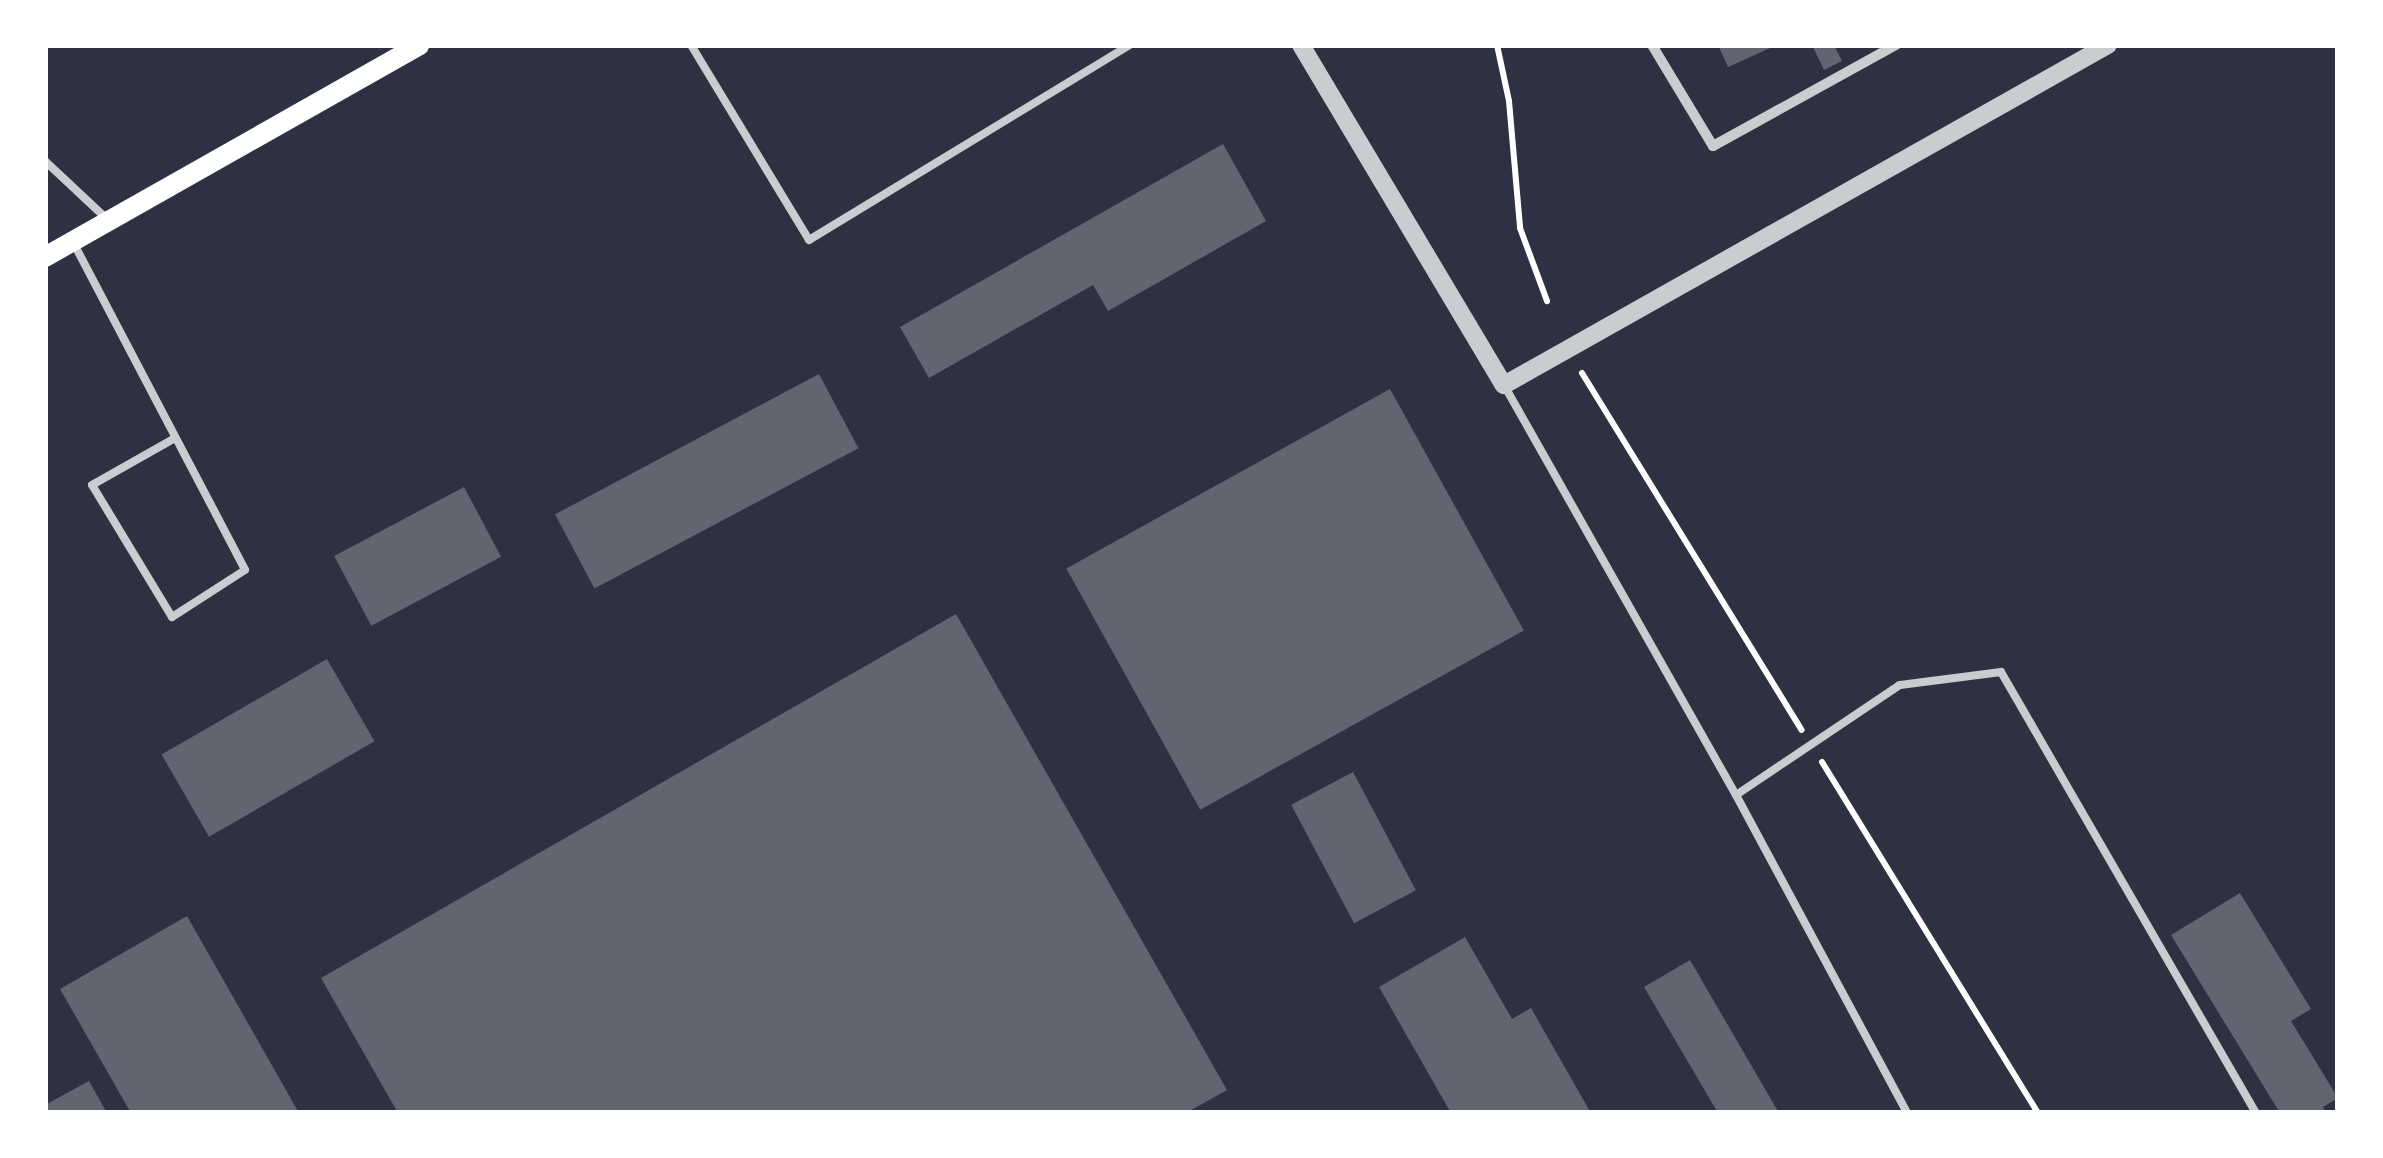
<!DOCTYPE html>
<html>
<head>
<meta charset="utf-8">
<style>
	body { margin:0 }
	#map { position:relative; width:2383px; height:1158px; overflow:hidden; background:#2d3142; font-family:Roboto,sans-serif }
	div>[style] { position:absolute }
	.building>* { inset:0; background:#626471; transform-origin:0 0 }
	.path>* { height:6px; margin:-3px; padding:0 3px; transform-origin:3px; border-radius:3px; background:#fff }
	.service>* { height:8px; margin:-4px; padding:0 4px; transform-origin:4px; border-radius:4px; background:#caccd0 }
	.minor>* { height:10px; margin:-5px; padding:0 5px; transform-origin:5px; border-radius:5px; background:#caccd0 }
	.tertiary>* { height:18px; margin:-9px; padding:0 9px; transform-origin:9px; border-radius:9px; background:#caccd0 }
	.secondary>* { height:20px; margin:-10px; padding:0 10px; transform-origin:10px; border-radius:10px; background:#fff }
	span { translate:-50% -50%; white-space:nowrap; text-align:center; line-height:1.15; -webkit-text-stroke:9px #fff; paint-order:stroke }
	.frame { position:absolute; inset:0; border:48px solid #fff; pointer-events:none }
</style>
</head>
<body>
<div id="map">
	<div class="building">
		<i style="clip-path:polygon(1718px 45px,1777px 45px,1728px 67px)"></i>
		<i style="clip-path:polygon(1812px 45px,1834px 45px,1842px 61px,1824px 70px)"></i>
		<i style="clip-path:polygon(1223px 144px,1266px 221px,1108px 311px,1093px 285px,929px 378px,900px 327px)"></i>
		<i style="left:819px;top:374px;width:84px;height:299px;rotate:62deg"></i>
		<i style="left:1390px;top:389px;width:276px;height:370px;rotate:61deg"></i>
		<i style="left:464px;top:487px;width:79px;height:147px;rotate:62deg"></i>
		<i style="clip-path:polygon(956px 614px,1227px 1090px,1186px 1113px,398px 1113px,321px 978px)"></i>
		<i style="left:327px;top:659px;width:95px;height:191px;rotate:60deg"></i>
		<i style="left:1353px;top:772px;width:134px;height:70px;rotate:62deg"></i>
		<i style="clip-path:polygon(2240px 893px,2311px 1009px,2291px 1021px,2338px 1098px,2323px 1107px,2326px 1113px,2280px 1113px,2171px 935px)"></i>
		<i style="clip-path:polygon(187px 916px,299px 1113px,131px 1113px,60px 989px)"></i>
		<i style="clip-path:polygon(1465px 937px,1512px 1019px,1531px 1008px,1591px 1113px,1451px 1113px,1379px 987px)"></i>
		<i style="clip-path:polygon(1690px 960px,1779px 1113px,1718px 1113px,1644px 987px)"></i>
		<i style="clip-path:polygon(89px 1081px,107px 1113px,45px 1113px,45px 1105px)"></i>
	</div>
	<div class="path">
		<i style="left:1497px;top:45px;width:57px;rotate:77.9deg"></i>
		<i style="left:1509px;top:101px;width:127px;rotate:85deg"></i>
		<i style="left:1520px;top:228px;width:78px;rotate:69.7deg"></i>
		<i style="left:1582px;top:373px;width:419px;rotate:58.4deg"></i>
		<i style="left:1822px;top:762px;width:412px;rotate:58.4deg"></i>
	</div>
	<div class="service">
		<i style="left:691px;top:45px;width:228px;rotate:58.8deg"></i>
		<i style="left:809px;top:240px;width:376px;rotate:-31.3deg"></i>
		<i style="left:45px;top:161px;width:83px;rotate:43.1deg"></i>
		<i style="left:73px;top:242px;width:370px;rotate:62.3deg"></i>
		<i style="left:245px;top:570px;width:87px;rotate:147.2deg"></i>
		<i style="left:172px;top:617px;width:154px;rotate:-121.2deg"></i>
		<i style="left:92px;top:485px;width:95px;rotate:-29.5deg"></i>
		<i style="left:1504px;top:385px;width:471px;rotate:60.5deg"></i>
		<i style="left:1736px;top:795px;width:361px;rotate:61.7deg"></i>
		<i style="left:1736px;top:795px;width:197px;rotate:-33.9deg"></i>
		<i style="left:1900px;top:685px;width:102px;rotate:-7.3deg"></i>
		<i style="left:2001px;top:672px;width:509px;rotate:59.96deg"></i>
	</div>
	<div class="minor">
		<i style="left:1652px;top:45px;width:118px;rotate:58.9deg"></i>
		<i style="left:1713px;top:146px;width:209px;rotate:-28.9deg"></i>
	</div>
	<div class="tertiary">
		<i style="left:1301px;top:45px;width:396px;rotate:59.2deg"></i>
		<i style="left:1504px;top:385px;width:693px;rotate:-29.38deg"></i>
	</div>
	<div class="secondary">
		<i style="left:45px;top:257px;width:430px;rotate:-29.5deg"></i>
	</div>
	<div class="frame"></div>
</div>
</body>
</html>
